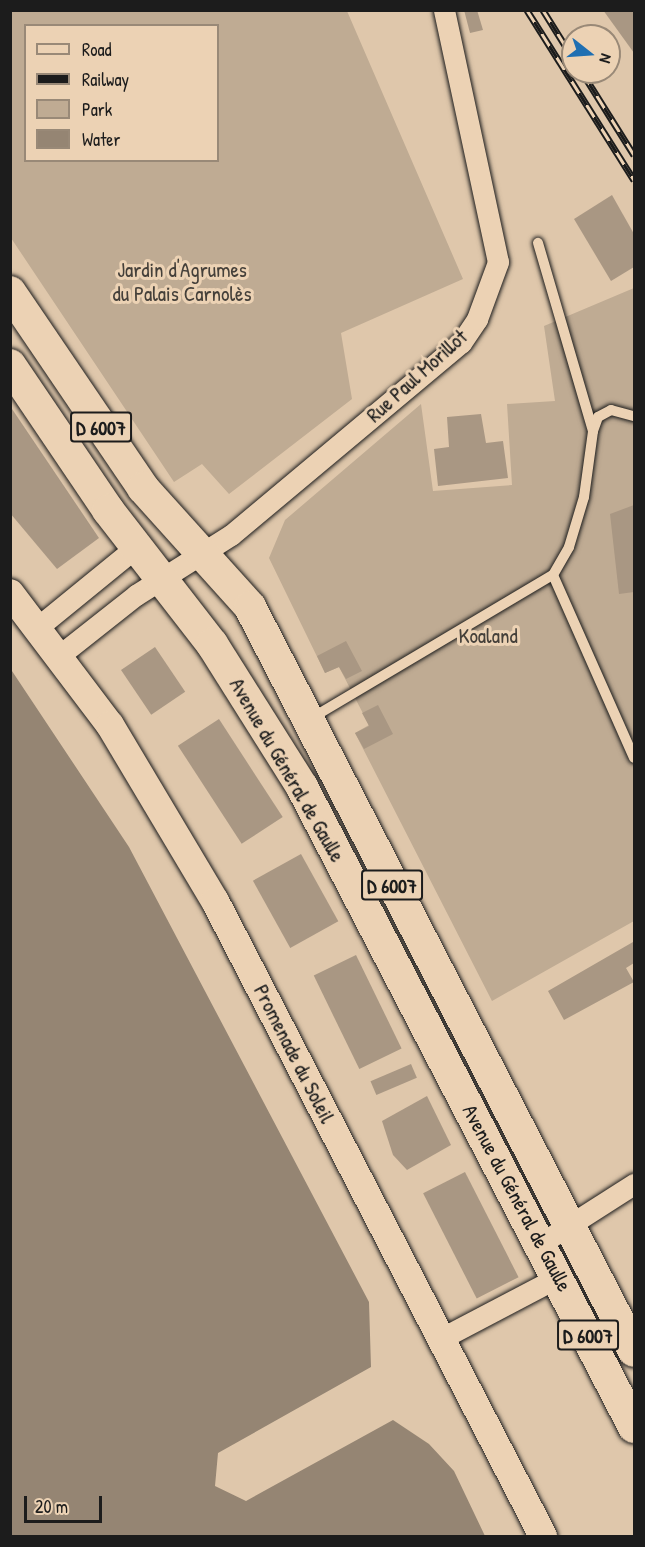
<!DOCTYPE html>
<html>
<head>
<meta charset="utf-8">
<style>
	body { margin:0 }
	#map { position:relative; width:645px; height:1547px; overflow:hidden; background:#dfc7ab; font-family:"Patrick Hand",sans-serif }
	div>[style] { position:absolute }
	.green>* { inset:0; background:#bfab93 }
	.water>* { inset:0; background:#958573 }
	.building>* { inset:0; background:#a99783; transform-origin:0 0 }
	.roads { filter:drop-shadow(0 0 2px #1c1c1c) drop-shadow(0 0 2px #1c1c1c) }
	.lane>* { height:10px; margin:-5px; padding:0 5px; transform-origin:5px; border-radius:5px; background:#ecd2b4 }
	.street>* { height:21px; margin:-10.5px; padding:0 10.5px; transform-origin:10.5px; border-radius:10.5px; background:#ecd2b4 }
	.secondary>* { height:28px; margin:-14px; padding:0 14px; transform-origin:14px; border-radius:14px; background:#ecd2b4 }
	.primary>* { height:32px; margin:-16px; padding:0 16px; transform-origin:16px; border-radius:16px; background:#ecd2b4 }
	.rail>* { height:7px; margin-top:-3.5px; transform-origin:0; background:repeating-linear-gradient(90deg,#ecd2b4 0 14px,#1c1c1c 0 28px); box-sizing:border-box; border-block:2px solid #1c1c1c }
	span { translate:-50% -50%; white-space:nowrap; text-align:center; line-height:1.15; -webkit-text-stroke:6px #ecd2b4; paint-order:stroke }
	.shield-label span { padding:2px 4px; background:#ecd2b4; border:2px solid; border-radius:4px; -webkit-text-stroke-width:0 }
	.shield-label { font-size:20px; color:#1c1c1c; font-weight:700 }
	.park-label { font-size:21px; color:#45403a }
	.street-label { font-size:21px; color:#1c1c1c }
	.frame { position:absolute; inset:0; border:12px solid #1c1c1c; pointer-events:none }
	.legend { position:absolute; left:24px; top:24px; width:195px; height:138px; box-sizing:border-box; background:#ecd2b4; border:2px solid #998977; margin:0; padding:8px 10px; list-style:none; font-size:18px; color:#1c1c1c }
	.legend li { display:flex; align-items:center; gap:12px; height:30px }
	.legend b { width:30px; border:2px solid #998977 }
	.north { position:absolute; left:561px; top:24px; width:60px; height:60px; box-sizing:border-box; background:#ecd2b4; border:2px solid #998977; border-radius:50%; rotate:107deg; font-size:16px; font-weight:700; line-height:24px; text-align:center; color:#1c1c1c }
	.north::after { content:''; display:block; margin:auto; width:21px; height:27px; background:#1f6fb2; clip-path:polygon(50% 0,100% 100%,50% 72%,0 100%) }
	.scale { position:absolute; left:24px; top:1496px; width:78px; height:27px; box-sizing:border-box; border:3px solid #1c1c1c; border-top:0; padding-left:8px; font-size:18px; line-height:21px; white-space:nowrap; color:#1c1c1c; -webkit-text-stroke:4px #ecd2b4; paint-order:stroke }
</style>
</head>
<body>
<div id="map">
	<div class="green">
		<i style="clip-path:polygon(evenodd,347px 11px,463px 279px,341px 333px,352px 399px,229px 494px,202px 464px,174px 482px,11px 238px,11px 11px,347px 11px,26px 26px,218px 26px,218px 160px,26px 160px,26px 26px)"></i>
		<i style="clip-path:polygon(634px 288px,634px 921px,492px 1001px,355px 733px,369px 725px,339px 667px,325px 673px,269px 558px,285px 520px,421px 404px,433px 491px,512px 485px,507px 404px,555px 401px,544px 326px)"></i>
	</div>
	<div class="water">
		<i style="clip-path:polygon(10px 668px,129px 847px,369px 1302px,371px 1367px,218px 1453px,215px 1486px,246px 1501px,393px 1420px,429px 1444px,454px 1471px,485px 1536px,11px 1536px)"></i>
	</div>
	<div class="building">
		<i style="clip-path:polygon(464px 10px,477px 10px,483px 30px,470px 33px)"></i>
		<i style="clip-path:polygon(603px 10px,634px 10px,634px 53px)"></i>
		<i style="clip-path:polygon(612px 195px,634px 234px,634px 267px,611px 281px,574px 219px)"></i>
		<i style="clip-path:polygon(10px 406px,99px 538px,57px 569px,10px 513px)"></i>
		<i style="clip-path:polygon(481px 414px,486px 443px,503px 441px,508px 478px,438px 486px,434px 449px,449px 447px,447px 417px)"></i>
		<i style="clip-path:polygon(634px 505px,634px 592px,619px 594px,610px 514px)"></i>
		<i style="clip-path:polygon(346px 641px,362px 671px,346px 679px,339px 667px,325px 673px,317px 656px)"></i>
		<i style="left:155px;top:647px;width:54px;height:41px;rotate:56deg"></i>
		<i style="clip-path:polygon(378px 705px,393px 734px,364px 749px,355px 733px,369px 726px,362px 713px)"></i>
		<i style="left:219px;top:719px;width:117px;height:49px;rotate:57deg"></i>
		<i style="left:301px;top:854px;width:77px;height:55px;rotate:61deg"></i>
		<i style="clip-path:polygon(633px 942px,634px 963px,626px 968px,634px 982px,564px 1020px,548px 991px)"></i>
		<i style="left:356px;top:955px;width:104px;height:47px;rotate:64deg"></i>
		<i style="left:411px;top:1064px;width:15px;height:44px;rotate:67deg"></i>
		<i style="clip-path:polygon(427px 1096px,451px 1145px,407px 1170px,393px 1155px,382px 1121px)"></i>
		<i style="left:465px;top:1172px;width:118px;height:47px;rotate:63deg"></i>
	</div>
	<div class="roads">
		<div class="lane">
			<i style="left:593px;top:431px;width:15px;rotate:-70deg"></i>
			<i style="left:598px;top:417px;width:15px;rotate:-28deg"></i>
			<i style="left:611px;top:410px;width:24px;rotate:15deg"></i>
			<i style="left:553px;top:575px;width:200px;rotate:66.1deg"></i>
			<i style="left:310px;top:719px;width:282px;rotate:-30.7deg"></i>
			<i style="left:553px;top:575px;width:32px;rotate:-60deg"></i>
			<i style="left:569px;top:547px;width:52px;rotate:-73.3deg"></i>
			<i style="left:584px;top:497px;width:67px;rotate:-82.2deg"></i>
			<i style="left:593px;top:431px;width:196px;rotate:-106.3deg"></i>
		</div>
		<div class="street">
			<i style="left:38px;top:627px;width:125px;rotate:-39.2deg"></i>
			<i style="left:60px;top:655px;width:97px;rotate:-38.3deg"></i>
			<i style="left:136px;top:595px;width:112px;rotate:-32.3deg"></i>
			<i style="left:231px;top:535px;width:300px;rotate:-39.9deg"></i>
			<i style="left:461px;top:343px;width:29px;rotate:-56deg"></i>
			<i style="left:477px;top:319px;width:61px;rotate:-69.8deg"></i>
			<i style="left:498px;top:262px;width:258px;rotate:-102.1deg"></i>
			<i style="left:540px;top:1244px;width:112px;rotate:-32.6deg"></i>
			<i style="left:442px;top:1338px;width:131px;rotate:-27.7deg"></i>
		</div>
		<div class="secondary">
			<i style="left:10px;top:593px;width:166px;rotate:52.9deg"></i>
			<i style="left:110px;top:725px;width:205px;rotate:59.2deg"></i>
			<i style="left:215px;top:901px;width:715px;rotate:62.68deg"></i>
		</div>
		<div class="primary">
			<i style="left:10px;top:292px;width:237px;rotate:55.8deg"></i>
			<i style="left:143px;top:488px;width:160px;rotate:48deg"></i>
			<i style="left:250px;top:607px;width:837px;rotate:62.7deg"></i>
			<i style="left:10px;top:365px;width:175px;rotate:55.9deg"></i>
			<i style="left:108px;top:510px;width:170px;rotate:52.2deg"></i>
			<i style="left:212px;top:644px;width:169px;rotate:57.8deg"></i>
			<i style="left:302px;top:787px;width:721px;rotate:62.58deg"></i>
		</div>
	</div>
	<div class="rail">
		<i style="left:527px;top:10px;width:201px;rotate:57.8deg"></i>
		<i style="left:543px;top:10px;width:57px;rotate:58deg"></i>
		<i style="left:582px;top:72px;width:98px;rotate:57.9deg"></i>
	</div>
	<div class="shield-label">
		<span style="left:101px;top:427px">D 6007</span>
		<span style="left:392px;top:885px">D 6007</span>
		<span style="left:588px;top:1335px">D 6007</span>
	</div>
	<div class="park-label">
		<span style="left:182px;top:282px">Jardin d'Agrumes<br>du Palais Carnolès</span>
		<span style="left:488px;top:636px">Koaland</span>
	</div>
	<div class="street-label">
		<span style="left:417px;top:376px;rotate:-42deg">Rue Paul Morillot</span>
		<span style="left:287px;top:770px;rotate:60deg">Avenue du Général de Gaulle</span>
		<span style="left:294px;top:1054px;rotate:63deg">Promenade du Soleil</span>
		<span style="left:517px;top:1198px;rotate:62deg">Avenue du Général de Gaulle</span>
	</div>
	<div class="frame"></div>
	<ul class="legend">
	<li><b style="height:8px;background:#ecd2b4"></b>Road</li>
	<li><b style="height:8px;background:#1c1c1c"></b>Railway</li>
	<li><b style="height:16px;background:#bfab93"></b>Park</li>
	<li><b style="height:16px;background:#958573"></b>Water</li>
	</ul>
	<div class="north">N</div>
	<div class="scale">20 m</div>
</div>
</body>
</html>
